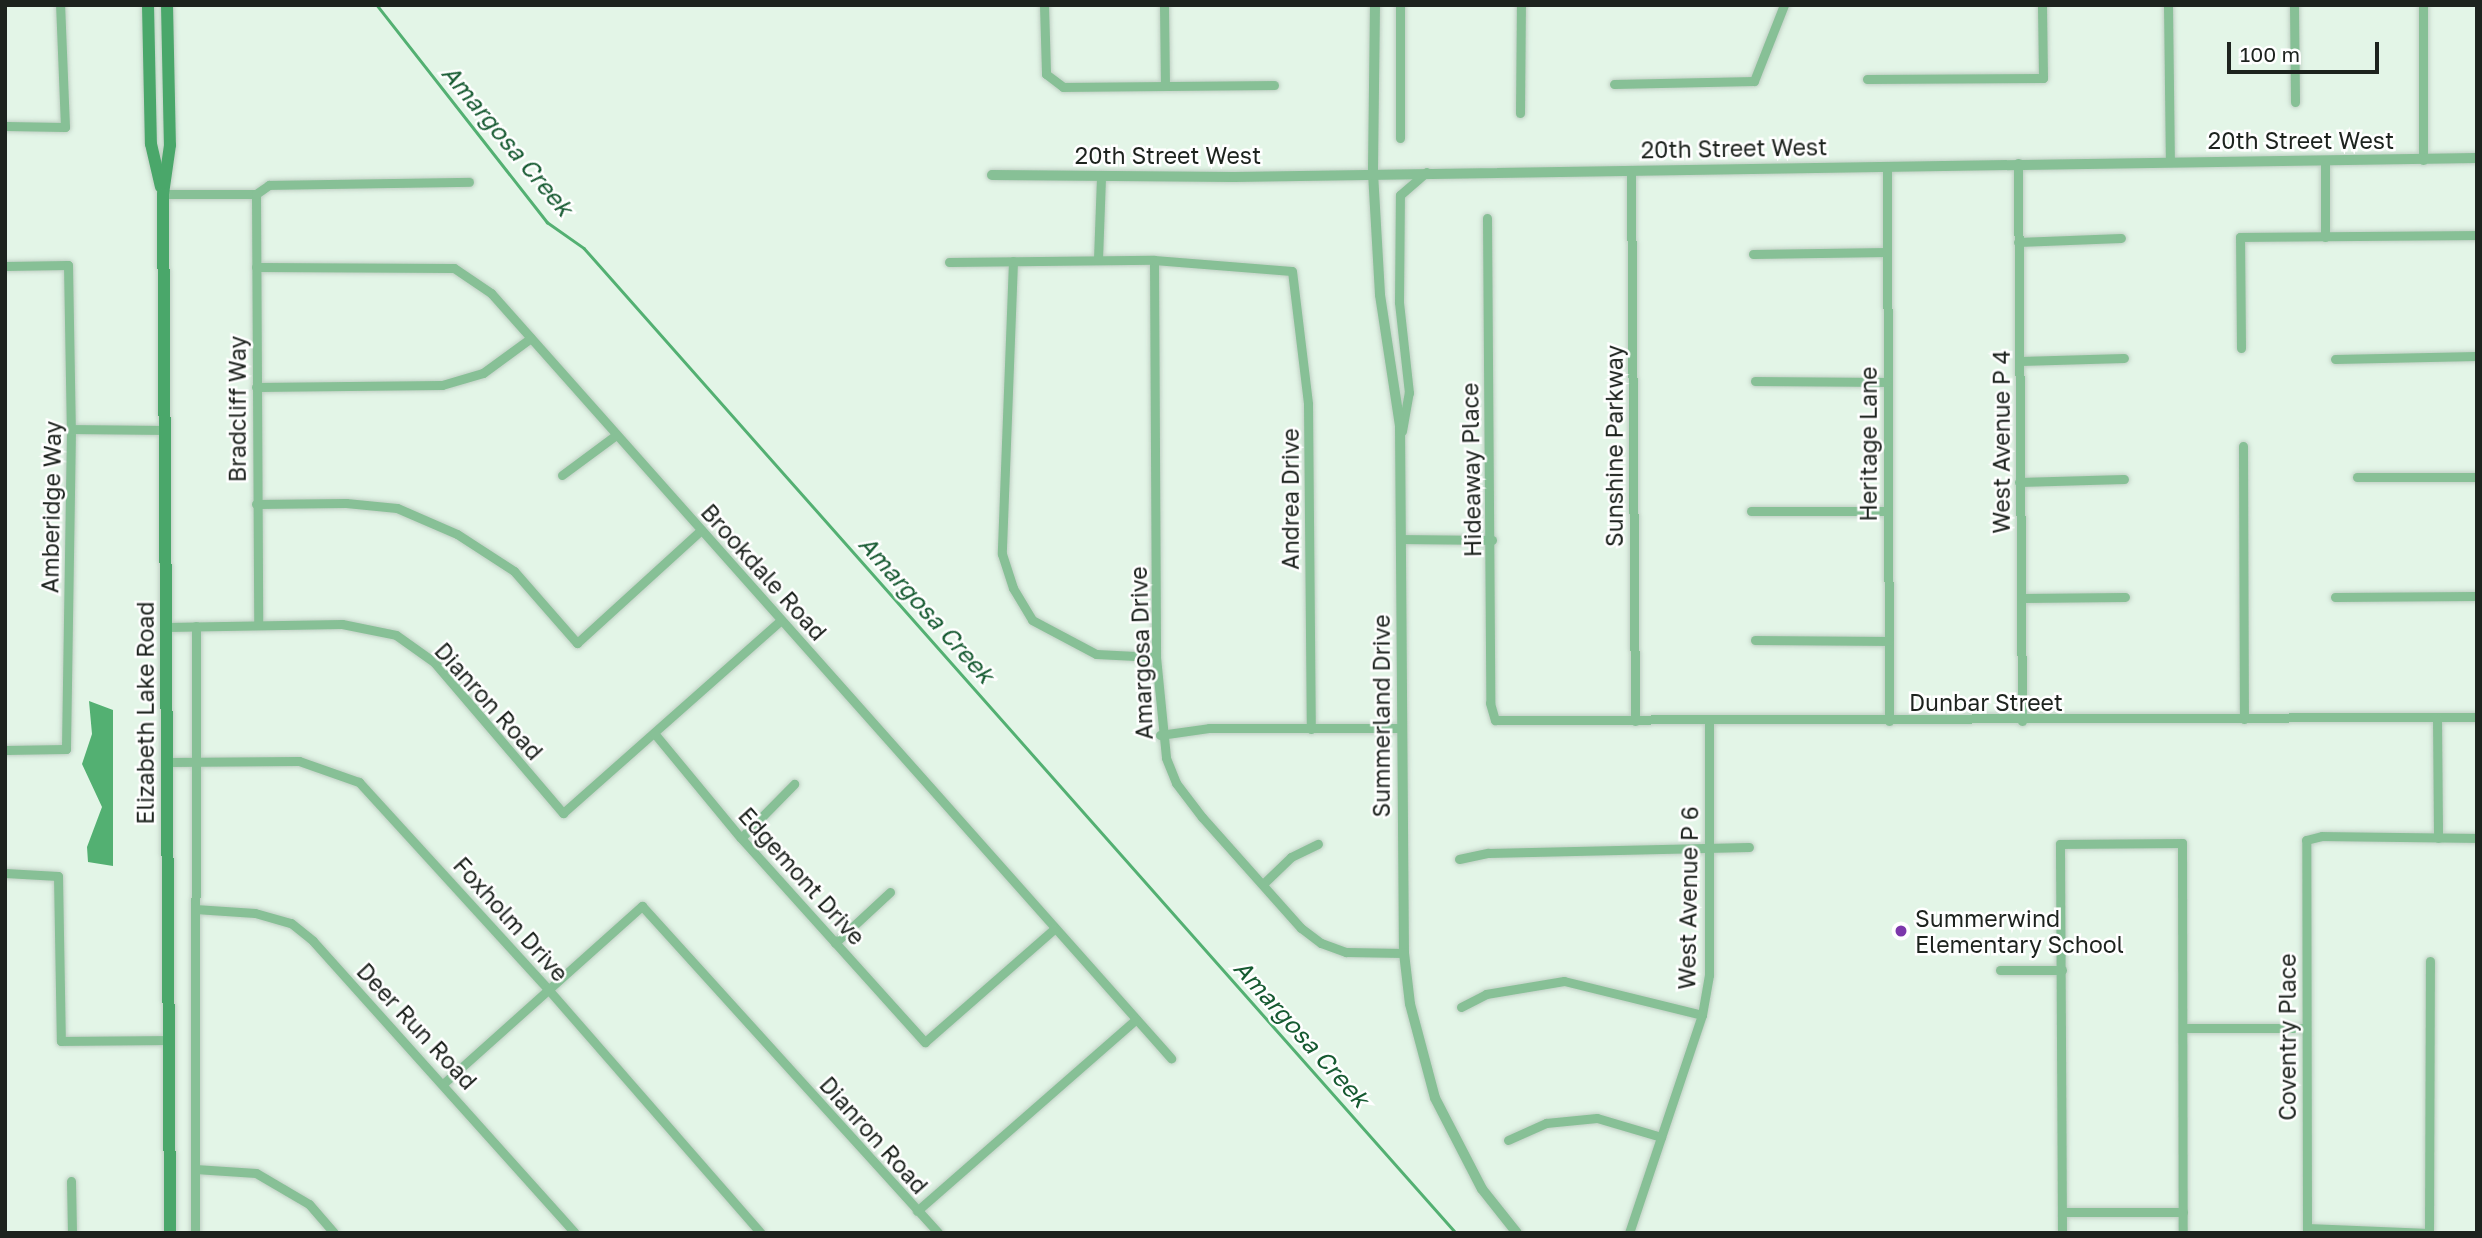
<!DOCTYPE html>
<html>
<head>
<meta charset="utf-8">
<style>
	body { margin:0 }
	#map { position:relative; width:2482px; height:1238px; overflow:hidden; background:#e3f5e7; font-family:"Golos Text",sans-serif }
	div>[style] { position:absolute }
	.water>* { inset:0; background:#53b072 }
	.stream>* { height:2.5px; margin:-1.25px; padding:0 1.25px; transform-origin:1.25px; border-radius:1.25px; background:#53b072 }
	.roads { filter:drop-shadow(0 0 2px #bfcfc3) drop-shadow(0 0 2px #bfcfc3) }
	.minor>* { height:9px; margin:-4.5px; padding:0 4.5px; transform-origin:4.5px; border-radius:4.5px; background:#87c096 }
	.tertiary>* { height:10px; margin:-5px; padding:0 5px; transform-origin:5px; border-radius:5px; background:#87c096 }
	.secondary>* { height:12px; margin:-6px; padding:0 6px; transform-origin:6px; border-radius:6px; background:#4aa76a }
	.dots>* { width:19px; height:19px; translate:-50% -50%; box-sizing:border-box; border:4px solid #fff; border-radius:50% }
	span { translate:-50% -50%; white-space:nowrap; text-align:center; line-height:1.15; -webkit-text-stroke:5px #fff; paint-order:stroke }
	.street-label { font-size:23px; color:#1d231e }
	.poi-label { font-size:23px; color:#1d231e }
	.left { translate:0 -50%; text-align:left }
	.water-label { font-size:24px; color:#165a31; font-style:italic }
	.frame { position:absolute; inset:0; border:7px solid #1d231e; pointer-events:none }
	.scale { position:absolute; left:2227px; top:42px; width:152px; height:32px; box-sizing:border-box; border:4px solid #1d231e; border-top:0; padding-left:9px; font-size:21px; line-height:24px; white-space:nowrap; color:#1d231e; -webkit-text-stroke:5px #fff; paint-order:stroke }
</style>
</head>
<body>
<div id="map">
	<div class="water">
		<i style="clip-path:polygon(89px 701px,113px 710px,113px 866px,88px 862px,87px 847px,102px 807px,82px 764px,92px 734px)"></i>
	</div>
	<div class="stream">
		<i style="left:377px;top:5px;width:276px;rotate:51.9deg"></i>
		<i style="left:547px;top:222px;width:45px;rotate:35.1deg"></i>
		<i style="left:584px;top:248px;width:1316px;rotate:48.48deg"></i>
	</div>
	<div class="roads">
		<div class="minor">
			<i style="left:1044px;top:5px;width:69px;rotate:88.3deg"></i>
			<i style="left:1046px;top:74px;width:21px;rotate:37deg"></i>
			<i style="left:1063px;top:87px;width:211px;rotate:-0.5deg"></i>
			<i style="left:1164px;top:5px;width:81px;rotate:89.3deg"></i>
			<i style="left:1400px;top:5px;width:133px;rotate:90deg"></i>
			<i style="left:2168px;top:5px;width:157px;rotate:89.3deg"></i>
			<i style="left:2294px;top:5px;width:97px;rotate:89.4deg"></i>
			<i style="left:2423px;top:5px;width:155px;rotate:90deg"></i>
			<i style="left:1867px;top:79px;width:176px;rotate:-0.3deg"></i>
			<i style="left:2043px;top:78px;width:73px;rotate:-90.8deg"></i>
			<i style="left:1614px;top:84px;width:140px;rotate:-1.2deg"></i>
			<i style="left:1754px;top:81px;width:82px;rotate:-68.5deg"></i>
			<i style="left:1520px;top:113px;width:108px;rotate:-89.5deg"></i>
			<i style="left:5px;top:126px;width:60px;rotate:1deg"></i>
			<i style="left:65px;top:127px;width:122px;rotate:-92.3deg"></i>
			<i style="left:2325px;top:162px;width:75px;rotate:90deg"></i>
			<i style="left:2018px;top:163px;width:558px;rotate:89.59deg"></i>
			<i style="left:1887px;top:167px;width:554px;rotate:89.79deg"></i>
			<i style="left:1631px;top:170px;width:551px;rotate:89.58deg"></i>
			<i style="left:163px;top:194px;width:93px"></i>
			<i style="left:256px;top:194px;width:431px;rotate:89.7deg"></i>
			<i style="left:256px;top:194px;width:16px;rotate:-35deg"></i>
			<i style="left:269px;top:185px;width:200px;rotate:-0.9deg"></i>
			<i style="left:1487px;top:218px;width:485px;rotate:89.6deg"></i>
			<i style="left:1490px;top:703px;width:18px;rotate:74deg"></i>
			<i style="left:1495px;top:720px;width:982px;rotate:-0.18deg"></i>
			<i style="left:2018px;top:242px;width:103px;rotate:-2.2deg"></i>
			<i style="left:1753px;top:254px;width:134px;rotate:-0.9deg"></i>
			<i style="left:1098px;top:259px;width:83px;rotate:-87.9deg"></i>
			<i style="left:1154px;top:260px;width:397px;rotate:89.7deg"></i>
			<i style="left:1156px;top:657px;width:101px;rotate:84.3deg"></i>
			<i style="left:1166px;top:758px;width:27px;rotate:68deg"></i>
			<i style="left:1176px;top:783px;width:43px;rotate:52.6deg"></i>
			<i style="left:1202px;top:817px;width:149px;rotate:48.3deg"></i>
			<i style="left:1301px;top:928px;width:25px;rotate:37deg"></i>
			<i style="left:1321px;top:943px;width:27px;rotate:20deg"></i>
			<i style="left:1346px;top:952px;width:58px;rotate:1deg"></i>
			<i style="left:1013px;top:261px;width:293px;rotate:92.2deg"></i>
			<i style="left:1002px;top:554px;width:36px;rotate:72deg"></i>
			<i style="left:1013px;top:588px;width:37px;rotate:59deg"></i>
			<i style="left:1032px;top:620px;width:72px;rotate:28deg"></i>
			<i style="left:1096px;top:654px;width:60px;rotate:2.9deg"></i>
			<i style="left:949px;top:262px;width:205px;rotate:-0.6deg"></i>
			<i style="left:1154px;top:260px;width:138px;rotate:4.6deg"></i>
			<i style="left:1292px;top:271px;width:134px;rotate:83.1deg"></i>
			<i style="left:1308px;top:404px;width:325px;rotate:89.5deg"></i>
			<i style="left:5px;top:266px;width:63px;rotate:-0.9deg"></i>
			<i style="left:68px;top:265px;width:164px;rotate:89deg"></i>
			<i style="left:71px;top:429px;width:320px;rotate:90.9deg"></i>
			<i style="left:66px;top:749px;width:61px;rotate:179.1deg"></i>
			<i style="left:256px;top:267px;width:198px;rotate:0.3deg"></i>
			<i style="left:454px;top:268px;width:45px;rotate:34deg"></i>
			<i style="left:491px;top:293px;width:1024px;rotate:48.37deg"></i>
			<i style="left:2241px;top:348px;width:111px;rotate:-90.5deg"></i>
			<i style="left:2240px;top:237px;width:237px;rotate:-0.5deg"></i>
			<i style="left:2335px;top:359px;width:142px;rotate:-1.2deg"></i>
			<i style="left:2020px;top:361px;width:104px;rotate:-1.7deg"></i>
			<i style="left:1755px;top:381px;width:132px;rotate:0.4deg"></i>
			<i style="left:256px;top:387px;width:186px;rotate:-0.6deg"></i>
			<i style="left:442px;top:385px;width:43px;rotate:-16.3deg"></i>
			<i style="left:483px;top:373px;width:59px;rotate:-36.1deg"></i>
			<i style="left:71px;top:429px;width:93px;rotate:0.6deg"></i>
			<i style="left:1402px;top:431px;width:39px;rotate:-80deg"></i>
			<i style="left:1409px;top:393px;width:92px;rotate:-96.3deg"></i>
			<i style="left:1399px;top:302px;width:107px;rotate:-89.5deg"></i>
			<i style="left:1400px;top:195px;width:35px;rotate:-41deg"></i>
			<i style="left:2243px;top:446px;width:273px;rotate:89.8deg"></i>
			<i style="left:562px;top:475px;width:67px;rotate:-36.5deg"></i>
			<i style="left:2357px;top:477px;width:120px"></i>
			<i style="left:2019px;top:482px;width:105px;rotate:-1.6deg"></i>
			<i style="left:256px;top:504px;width:90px;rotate:-0.6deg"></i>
			<i style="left:346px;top:503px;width:51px;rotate:5.6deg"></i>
			<i style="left:397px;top:508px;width:65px;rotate:23.4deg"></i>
			<i style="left:457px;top:534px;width:68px;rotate:33deg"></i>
			<i style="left:514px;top:571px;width:96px;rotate:48.8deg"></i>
			<i style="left:577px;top:643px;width:168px;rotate:-42.3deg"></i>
			<i style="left:1751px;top:511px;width:137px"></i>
			<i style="left:1401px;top:539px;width:91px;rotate:0.6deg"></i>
			<i style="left:2335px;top:597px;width:142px;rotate:-0.4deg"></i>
			<i style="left:2022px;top:598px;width:103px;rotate:-0.6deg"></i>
			<i style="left:166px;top:627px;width:176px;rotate:-1deg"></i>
			<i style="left:342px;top:624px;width:55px;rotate:11.5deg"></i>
			<i style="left:396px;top:635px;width:47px;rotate:35.4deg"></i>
			<i style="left:434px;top:662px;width:199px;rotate:49.5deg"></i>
			<i style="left:563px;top:813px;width:291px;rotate:-41.5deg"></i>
			<i style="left:1755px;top:640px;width:134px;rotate:0.4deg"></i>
			<i style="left:2437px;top:718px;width:120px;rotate:89.5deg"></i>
			<i style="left:654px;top:733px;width:136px;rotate:50.4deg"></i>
			<i style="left:741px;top:838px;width:275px;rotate:48deg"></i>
			<i style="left:925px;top:1042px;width:171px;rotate:-41.2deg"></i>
			<i style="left:1160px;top:735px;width:49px;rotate:-8.1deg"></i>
			<i style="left:1209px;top:728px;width:193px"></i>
			<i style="left:167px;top:762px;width:132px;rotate:-0.4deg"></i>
			<i style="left:299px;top:761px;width:64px;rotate:19.3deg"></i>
			<i style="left:359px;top:782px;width:279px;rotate:47.6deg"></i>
			<i style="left:547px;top:988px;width:325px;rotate:48.9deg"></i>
			<i style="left:741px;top:838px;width:76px;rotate:-45.5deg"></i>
			<i style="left:1459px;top:859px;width:30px;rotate:-12deg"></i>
			<i style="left:1488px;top:853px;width:261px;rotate:-1.3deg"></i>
			<i style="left:5px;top:873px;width:53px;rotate:3.2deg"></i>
			<i style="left:58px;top:876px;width:165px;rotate:89deg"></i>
			<i style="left:61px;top:1041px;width:108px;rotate:-0.5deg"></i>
			<i style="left:1263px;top:884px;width:39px;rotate:-44deg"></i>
			<i style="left:1291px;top:857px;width:30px;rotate:-26deg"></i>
			<i style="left:195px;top:909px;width:60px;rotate:3.8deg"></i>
			<i style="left:255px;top:913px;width:37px;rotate:16deg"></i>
			<i style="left:291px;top:923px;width:28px;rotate:39deg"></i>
			<i style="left:313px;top:941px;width:392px;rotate:48.1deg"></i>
			<i style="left:835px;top:943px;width:75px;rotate:-42.8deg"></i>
			<i style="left:2000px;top:970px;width:62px"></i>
			<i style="left:1461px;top:1007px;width:28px;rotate:-27deg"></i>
			<i style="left:1486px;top:994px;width:79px;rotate:-9.5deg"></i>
			<i style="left:1564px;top:981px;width:142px;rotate:13.8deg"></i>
			<i style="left:2184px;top:1028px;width:122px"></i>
			<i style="left:444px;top:1083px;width:266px;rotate:-41.8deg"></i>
			<i style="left:642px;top:906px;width:441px;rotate:47.8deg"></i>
			<i style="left:1508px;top:1140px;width:42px;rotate:-24.1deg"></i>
			<i style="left:1546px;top:1123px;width:51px;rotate:-5.6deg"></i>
			<i style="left:1597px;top:1118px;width:67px;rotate:16.5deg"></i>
			<i style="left:195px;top:1169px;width:61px;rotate:3.8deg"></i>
			<i style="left:256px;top:1173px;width:61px;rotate:30.3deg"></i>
			<i style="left:309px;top:1204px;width:38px;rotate:49deg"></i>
			<i style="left:71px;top:1181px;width:52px;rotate:88.9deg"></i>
			<i style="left:917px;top:1211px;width:291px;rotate:-41.2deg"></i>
			<i style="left:2062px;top:1212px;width:121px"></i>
			<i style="left:2307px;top:1228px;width:122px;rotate:2.3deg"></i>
			<i style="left:195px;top:1233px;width:607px;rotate:-89.91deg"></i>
			<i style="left:1629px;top:1233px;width:230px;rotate:-71.5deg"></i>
			<i style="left:1702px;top:1015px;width:41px;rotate:-80.1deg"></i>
			<i style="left:1709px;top:975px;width:255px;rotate:-90deg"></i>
			<i style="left:2062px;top:1233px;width:389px;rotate:-90.3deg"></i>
			<i style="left:2060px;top:844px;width:122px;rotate:-0.5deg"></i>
			<i style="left:2182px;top:843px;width:390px;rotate:89.9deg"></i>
			<i style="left:2307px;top:1233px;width:393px;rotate:-90.1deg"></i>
			<i style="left:2306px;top:840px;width:16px;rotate:-14deg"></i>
			<i style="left:2322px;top:836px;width:155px;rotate:0.7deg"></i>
			<i style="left:2429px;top:1233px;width:272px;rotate:-89.8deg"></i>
		</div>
		<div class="tertiary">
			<i style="left:1375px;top:5px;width:168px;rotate:90.7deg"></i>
			<i style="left:1373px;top:173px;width:122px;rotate:86.7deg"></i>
			<i style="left:1380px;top:295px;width:133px;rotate:81.3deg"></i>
			<i style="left:1400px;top:426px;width:527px;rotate:89.57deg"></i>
			<i style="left:1404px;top:953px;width:51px;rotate:83.3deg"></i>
			<i style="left:1410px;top:1004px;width:97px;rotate:75.1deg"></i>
			<i style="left:1435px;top:1098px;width:102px;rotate:62.7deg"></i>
			<i style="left:1482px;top:1189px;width:56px;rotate:51.5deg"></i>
			<i style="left:992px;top:175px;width:242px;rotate:0.5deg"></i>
			<i style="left:1234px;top:177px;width:1243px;rotate:-0.88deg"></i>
		</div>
		<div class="secondary">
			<i style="left:148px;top:5px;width:139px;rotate:88.8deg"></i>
			<i style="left:151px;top:144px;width:44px;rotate:76.9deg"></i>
			<i style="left:167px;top:5px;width:140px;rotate:88.8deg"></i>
			<i style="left:170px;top:145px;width:49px;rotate:98.1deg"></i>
			<i style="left:163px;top:194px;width:1039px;rotate:89.61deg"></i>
		</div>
	</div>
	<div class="dots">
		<i style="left:1901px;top:931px;background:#7c37ab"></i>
	</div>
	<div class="street-label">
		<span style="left:2301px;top:140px">20th Street West</span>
		<span style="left:1734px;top:148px;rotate:-1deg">20th Street West</span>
		<span style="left:1168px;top:155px">20th Street West</span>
		<span style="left:237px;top:409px;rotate:-90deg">Bradcliff Way</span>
		<span style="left:2001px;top:442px;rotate:-90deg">West Avenue P 4</span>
		<span style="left:1868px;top:444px;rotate:-90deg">Heritage Lane</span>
		<span style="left:1614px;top:446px;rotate:-90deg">Sunshine Parkway</span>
		<span style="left:1471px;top:470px;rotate:-91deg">Hideaway Place</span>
		<span style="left:1290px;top:499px;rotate:-90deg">Andrea Drive</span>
		<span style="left:51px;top:507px;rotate:-89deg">Amberidge Way</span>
		<span style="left:764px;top:572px;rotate:48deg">Brookdale Road</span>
		<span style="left:1141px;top:653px;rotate:-92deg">Amargosa Drive</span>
		<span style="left:489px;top:701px;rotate:48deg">Dianron Road</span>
		<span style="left:1986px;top:702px">Dunbar Street</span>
		<span style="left:145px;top:713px;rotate:-90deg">Elizabeth Lake Road</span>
		<span style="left:1381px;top:716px;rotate:-90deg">Summerland Drive</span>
		<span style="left:802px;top:876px;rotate:48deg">Edgemont Drive</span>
		<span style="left:1688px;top:898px;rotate:-89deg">West Avenue P 6</span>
		<span style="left:511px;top:919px;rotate:48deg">Foxholm Drive</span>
		<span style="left:417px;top:1026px;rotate:47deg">Deer Run Road</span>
		<span style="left:2287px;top:1037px;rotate:-90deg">Coventry Place</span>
		<span style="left:874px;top:1135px;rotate:48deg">Dianron Road</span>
	</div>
	<div class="poi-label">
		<span class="left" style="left:1915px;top:931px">Summerwind<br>Elementary School</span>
	</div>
	<div class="water-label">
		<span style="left:508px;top:140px;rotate:50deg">Amargosa Creek</span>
		<span style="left:927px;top:609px;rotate:48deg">Amargosa Creek</span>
		<span style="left:1302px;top:1033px;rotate:48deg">Amargosa Creek</span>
	</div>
	<div class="frame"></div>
	<div class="scale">100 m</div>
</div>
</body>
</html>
